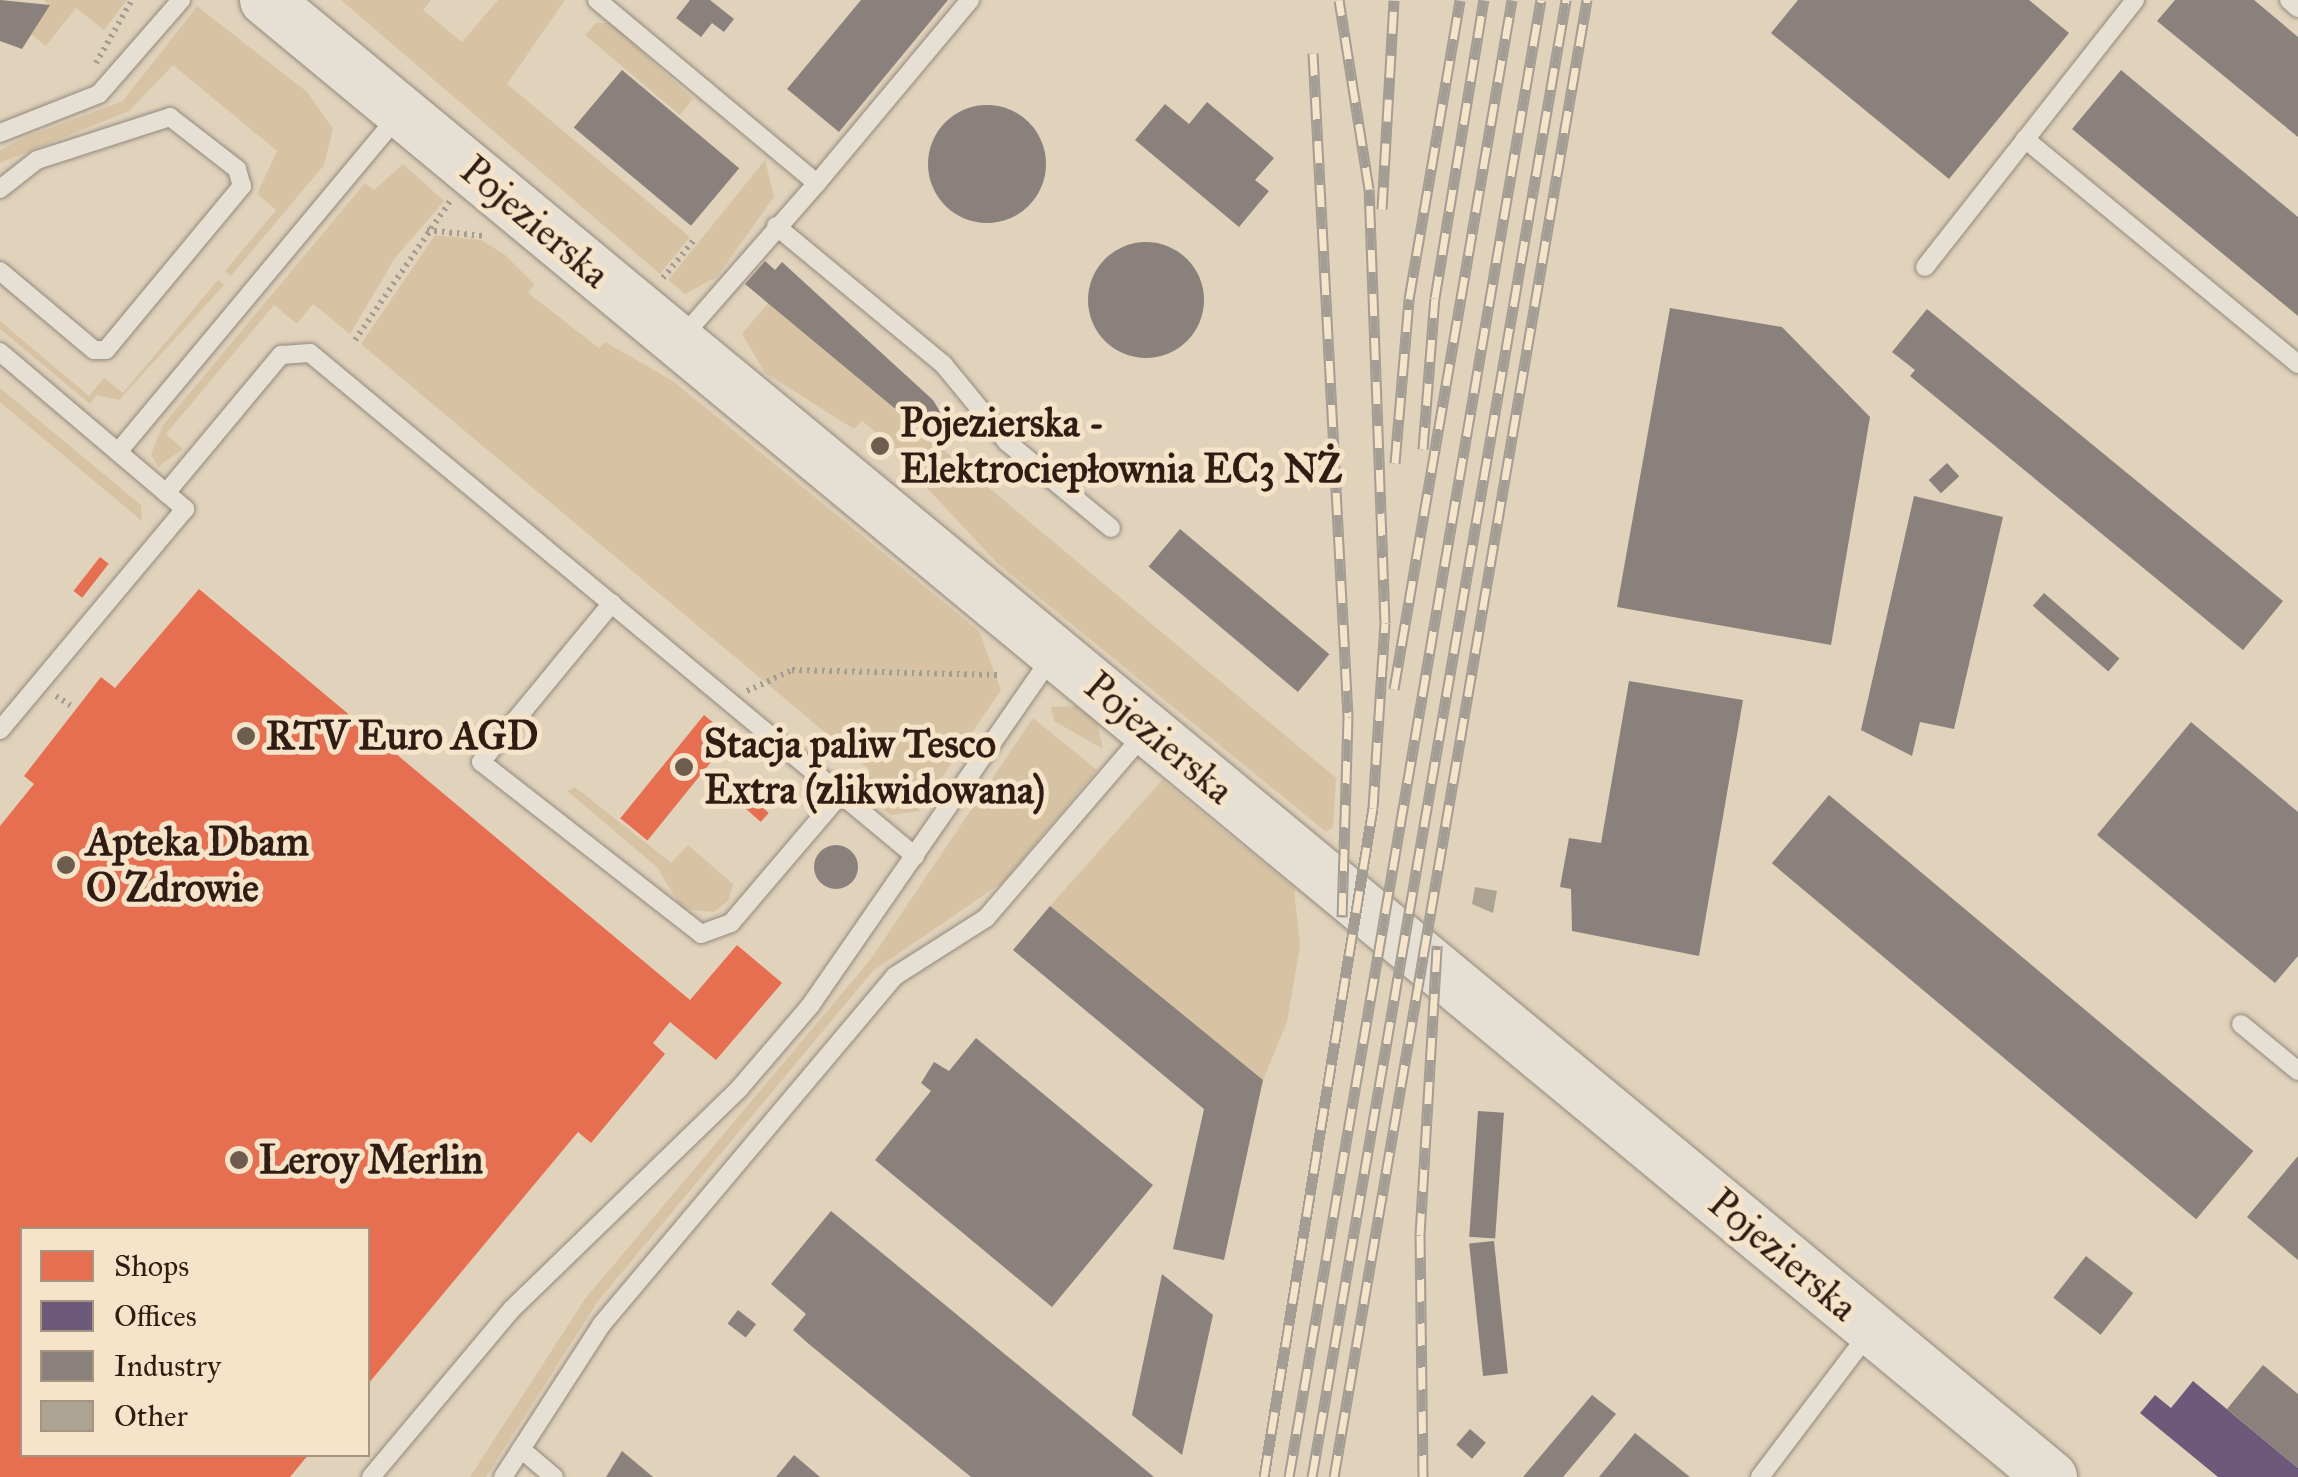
<!DOCTYPE html>
<html>
<head>
<meta charset="utf-8">
<style>
	body { margin:0 }
	#map { position:relative; width:2298px; height:1477px; overflow:hidden; background:#e0d2bb; font-family:"IM FELL Great Primer",serif }
	div>[style] { position:absolute }
	.green>* { inset:0; background:#d7c3a4 }
	.shops>* { inset:0; background:#e76f51; transform-origin:0 0 }
	.offices>* { inset:0; background:#6d597a }
	.industry>* { inset:0; background:#8a817c; transform-origin:0 0 }
	.round { border-radius:50% }
	.building>* { inset:0; background:#ada393 }
	.path>* { height:6px; margin-top:-3px; transform-origin:0; background:repeating-linear-gradient(90deg,#a49d94 0 2.5px,transparent 0 7.5px) }
	.roads { filter:drop-shadow(0 0 2px #92887b) drop-shadow(0 0 2px #92887b) }
	.lane>* { height:18px; margin:-9px; padding:0 9px; transform-origin:9px; border-radius:9px; background:#e6dfd3 }
	.secondary>* { height:52px; margin:-26px; padding:0 26px; transform-origin:26px; border-radius:26px; background:#e6dfd3 }
	.rail>* { height:11px; margin-top:-5.5px; transform-origin:0; background:repeating-linear-gradient(90deg,#f5e4c9 0 22px,#a49d94 0 44px); box-sizing:border-box; border-block:2px solid #a49d94 }
	.dots>* { width:28px; height:28px; translate:-50% -50%; box-sizing:border-box; border:5px solid #f5e4c9; border-radius:50% }
	span { translate:-50% -50%; white-space:nowrap; text-align:center; line-height:1.15; -webkit-text-stroke:10px #f5e4c9; paint-order:stroke }
	.street-label { font-size:40px; color:#311c13 }
	.poi-label { font-size:40px; color:#311c13; font-weight:700 }
	.left { translate:0 -50%; text-align:left }
	.legend { position:absolute; left:20px; top:1227px; width:350px; height:230px; box-sizing:border-box; background:#f5e4c9; border:2px solid #a79480; margin:0; padding:12px 18px; list-style:none; font-size:30px; color:#311c13 }
	.legend li { display:flex; align-items:center; gap:20px; height:50px }
	.legend b { width:50px; border:2px solid #a79480 }
</style>
</head>
<body>
<div id="map">
	<div class="green">
		<i style="clip-path:polygon(44px 0,127px 0,104px 30px,76px 8px,46px 46px,28px 32px,49px 6px)"></i>
		<i style="clip-path:polygon(341px 0,431px 0,423px 10px,462px 42px,498px 0,565px 0,507px 84px,690px 237px,660px 274px)"></i>
		<i style="clip-path:polygon(197px 6px,307px 92px,333px 129px,324px 165px,231px 276px,225px 271px,276px 210px,257px 194px,277px 151px,173px 65px,129px 111px,0 163px,0 150px,23px 138px,123px 101px)"></i>
		<i style="clip-path:polygon(596px 23px,611px 23px,693px 99px,680px 115px,585px 35px)"></i>
		<i style="clip-path:polygon(765px 160px,774px 197px,717px 277px,685px 294px,668px 280px)"></i>
		<i style="clip-path:polygon(403px 164px,444px 201px,395px 258px,350px 334px,313px 304px,297px 324px,274px 305px,166px 434px,183px 449px,158px 467px,151px 454px,163px 425px,365px 183px,374px 190px)"></i>
		<i style="clip-path:polygon(435px 235px,481px 240px,504px 254px,534px 284px,528px 293px,599px 348px,605px 342px,673px 381px,979px 631px,1001px 690px,919px 811px,891px 815px,856px 789px,870px 770px,361px 344px)"></i>
		<i style="clip-path:polygon(218px 280px,224px 285px,119px 400px,97px 395px,90px 404px,0 329px,0 321px,89px 396px,104px 378px,123px 393px)"></i>
		<i style="clip-path:polygon(768px 303px,1336px 778px,1333px 827px,1326px 832px,998px 564px,927px 488px,933px 480px,862px 421px,854px 429px,765px 373px,742px 334px)"></i>
		<i style="clip-path:polygon(0 388px,141px 505px,142px 521px,0 402px)"></i>
		<i style="clip-path:polygon(1078px 706px,1096px 719px,1103px 749px,1054px 721px,1051px 707px)"></i>
		<i style="clip-path:polygon(1033px 718px,1097px 770px,1003px 882px,873px 971px,598px 1301px,486px 1477px,470px 1477px,585px 1299px,870px 960px)"></i>
		<i style="clip-path:polygon(1162px 780px,1294px 888px,1300px 946px,1287px 1022px,1263px 1080px,1050px 906px)"></i>
		<i style="clip-path:polygon(575px 787px,671px 863px,688px 845px,733px 884px,729px 900px,714px 912px,682px 909px,657px 867px,567px 791px)"></i>
	</div>
	<div class="shops">
		<i style="left:100px;top:557px;width:11px;height:43px;rotate:38deg"></i>
		<i style="clip-path:polygon(199px 589px,690px 1000px,737px 945px,782px 983px,716px 1060px,670px 1022px,653px 1043px,665px 1054px,591px 1143px,578px 1132px,368px 1384px,368px 1230px,22px 1230px,22px 1454px,309px 1454px,290px 1477px,0 1477px,0 826px,34px 784px,24px 776px,101px 677px,115px 688px)"></i>
		<i style="left:704px;top:715px;width:35px;height:133px;rotate:39deg"></i>
		<i style="left:742px;top:789px;width:36px;height:12px;rotate:42deg"></i>
	</div>
	<div class="offices">
		<i style="clip-path:polygon(2193px 1381px,2298px 1468px,2298px 1477px,2218px 1477px,2140px 1413px,2155px 1395px,2171px 1408px)"></i>
	</div>
	<div class="industry">
		<i style="clip-path:polygon(0 0,50px 5px,22px 49px,0 41px)"></i>
		<i style="clip-path:polygon(690px 0,710px 0,734px 19px,724px 32px,712px 23px,701px 37px,676px 18px)"></i>
		<i style="clip-path:polygon(861px 0,948px 0,839px 132px,787px 89px)"></i>
		<i style="clip-path:polygon(1798px 0,2029px 0,2069px 33px,1949px 179px,1771px 33px)"></i>
		<i style="clip-path:polygon(2175px 0,2254px 0,2298px 37px,2298px 137px,2157px 21px)"></i>
		<i style="left:622px;top:70px;width:153px;height:75px;rotate:40deg"></i>
		<i style="clip-path:polygon(2121px 70px,2298px 217px,2298px 316px,2072px 129px)"></i>
		<i style="clip-path:polygon(1207px 102px,1274px 158px,1255px 180px,1269px 191px,1239px 227px,1135px 140px,1165px 104px,1189px 124px)"></i>
		<i class="round" style="left:928px;top:105px;width:118px;height:118px"></i>
		<i class="round" style="left:1088px;top:242px;width:116px;height:116px"></i>
		<i style="clip-path:polygon(765px 261px,775px 270px,782px 262px,933px 400px,944px 418px,929px 437px,745px 284px)"></i>
		<i style="clip-path:polygon(1670px 308px,1782px 327px,1870px 417px,1831px 645px,1617px 607px)"></i>
		<i style="clip-path:polygon(1927px 309px,2283px 601px,2243px 650px,1910px 376px,1915px 370px,1892px 352px)"></i>
		<i style="left:1947px;top:463px;width:18px;height:25px;rotate:47deg"></i>
		<i style="clip-path:polygon(1914px 496px,2003px 517px,1954px 729px,1920px 722px,1912px 756px,1861px 730px)"></i>
		<i style="left:1180px;top:529px;width:195px;height:49px;rotate:40deg"></i>
		<i style="left:2044px;top:593px;width:100px;height:17px;rotate:41deg"></i>
		<i style="clip-path:polygon(1629px 681px,1743px 700px,1699px 956px,1572px 931px,1571px 889px,1560px 887px,1569px 838px,1601px 843px)"></i>
		<i style="clip-path:polygon(2191px 722px,2298px 812px,2298px 956px,2275px 983px,2097px 835px)"></i>
		<i style="left:1829px;top:795px;width:554px;height:89px;rotate:40deg"></i>
		<i class="round" style="left:814px;top:845px;width:44px;height:44px"></i>
		<i style="clip-path:polygon(1050px 906px,1263px 1080px,1224px 1260px,1173px 1249px,1204px 1109px,1013px 950px)"></i>
		<i style="clip-path:polygon(976px 1038px,1153px 1185px,1052px 1307px,875px 1160px,931px 1091px,921px 1083px,934px 1062px,949px 1071px)"></i>
		<i style="left:1478px;top:1111px;width:26px;height:126px;rotate:4deg"></i>
		<i style="clip-path:polygon(2298px 1156px,2298px 1260px,2247px 1217px)"></i>
		<i style="clip-path:polygon(831px 1211px,1154px 1477px,971px 1477px,810px 1345px,793px 1330px,806px 1314px,771px 1284px)"></i>
		<i style="left:1494px;top:1241px;width:133px;height:25px;rotate:84deg"></i>
		<i style="left:2086px;top:1256px;width:60px;height:53px;rotate:38deg"></i>
		<i style="clip-path:polygon(1162px 1274px,1213px 1315px,1182px 1455px,1132px 1415px)"></i>
		<i style="left:738px;top:1310px;width:23px;height:17px;rotate:38deg"></i>
		<i style="clip-path:polygon(2263px 1365px,2298px 1394px,2298px 1468px,2227px 1409px)"></i>
		<i style="clip-path:polygon(1592px 1395px,1616px 1414px,1563px 1477px,1523px 1477px)"></i>
		<i style="left:1470px;top:1429px;width:21px;height:21px;rotate:41deg"></i>
		<i style="clip-path:polygon(1635px 1433px,1690px 1477px,1599px 1477px)"></i>
		<i style="clip-path:polygon(622px 1451px,653px 1477px,606px 1477px)"></i>
		<i style="clip-path:polygon(794px 1455px,820px 1477px,776px 1477px)"></i>
	</div>
	<div class="building">
		<i style="clip-path:polygon(1475px 887px,1497px 891px,1493px 913px,1472px 904px)"></i>
	</div>
	<div class="path">
		<i style="left:96px;top:63px;width:73px;rotate:-60.3deg"></i>
		<i style="left:427px;top:230px;width:56px;rotate:6.1deg"></i>
		<i style="left:663px;top:278px;width:49px;rotate:-50.8deg"></i>
		<i style="left:355px;top:340px;width:168px;rotate:-55.6deg"></i>
		<i style="left:747px;top:691px;width:50px;rotate:-25deg"></i>
		<i style="left:792px;top:670px;width:207px;rotate:1.4deg"></i>
		<i style="left:56px;top:696px;width:17px;rotate:33deg"></i>
	</div>
	<div class="roads">
		<div class="lane">
			<i style="left:597px;top:0;width:286px;rotate:39.8deg"></i>
			<i style="left:817px;top:183px;width:205px;rotate:131.2deg"></i>
			<i style="left:2289px;top:0;width:12px;rotate:42deg"></i>
			<i style="left:0;top:133px;width:106px;rotate:-21.5deg"></i>
			<i style="left:99px;top:94px;width:125px;rotate:-48.9deg"></i>
			<i style="left:2025px;top:139px;width:354px;rotate:39.5deg"></i>
			<i style="left:817px;top:183px;width:239px;rotate:-50.1deg"></i>
			<i style="left:0;top:189px;width:47px;rotate:-38.1deg"></i>
			<i style="left:37px;top:160px;width:140px;rotate:-17.9deg"></i>
			<i style="left:170px;top:117px;width:85px;rotate:37.8deg"></i>
			<i style="left:237px;top:169px;width:18px;rotate:74deg"></i>
			<i style="left:242px;top:186px;width:213px;rotate:129.7deg"></i>
			<i style="left:106px;top:350px;width:12px;rotate:180deg"></i>
			<i style="left:94px;top:350px;width:123px;rotate:-140deg"></i>
			<i style="left:776px;top:226px;width:217px;rotate:39.6deg"></i>
			<i style="left:943px;top:364px;width:101px;rotate:50.6deg"></i>
			<i style="left:1007px;top:442px;width:135px;rotate:39.6deg"></i>
			<i style="left:1925px;top:267px;width:340px;rotate:-51.8deg"></i>
			<i style="left:0;top:352px;width:243px;rotate:40.3deg"></i>
			<i style="left:185px;top:509px;width:288px;rotate:129.9deg"></i>
			<i style="left:118px;top:452px;width:440px;rotate:-50.2deg"></i>
			<i style="left:166px;top:493px;width:180px;rotate:-50.2deg"></i>
			<i style="left:281px;top:355px;width:29px;rotate:-4deg"></i>
			<i style="left:310px;top:353px;width:787px;rotate:39.74deg"></i>
			<i style="left:612px;top:603px;width:206px;rotate:129.5deg"></i>
			<i style="left:481px;top:762px;width:279px;rotate:38deg"></i>
			<i style="left:701px;top:934px;width:32px;rotate:-20deg"></i>
			<i style="left:731px;top:923px;width:167px;rotate:-49.6deg"></i>
			<i style="left:2241px;top:1024px;width:74px;rotate:39.5deg"></i>
			<i style="left:521px;top:1449px;width:43px;rotate:40.3deg"></i>
			<i style="left:371px;top:1477px;width:219px;rotate:-50deg"></i>
			<i style="left:512px;top:1309px;width:315px;rotate:-44.1deg"></i>
			<i style="left:738px;top:1090px;width:111px;rotate:-49.4deg"></i>
			<i style="left:810px;top:1006px;width:425px;rotate:-55.3deg"></i>
			<i style="left:503px;top:1477px;width:182px;rotate:-57.1deg"></i>
			<i style="left:602px;top:1324px;width:455px;rotate:-49.9deg"></i>
			<i style="left:895px;top:976px;width:108px;rotate:-32.5deg"></i>
			<i style="left:986px;top:918px;width:244px;rotate:-49.3deg"></i>
			<i style="left:1760px;top:1477px;width:181px;rotate:-52.9deg"></i>
		</div>
		<div class="secondary">
			<i style="left:266px;top:0;width:2317px;rotate:39.61deg"></i>
		</div>
	</div>
	<div class="rail">
		<i style="left:1313px;top:53px;width:665px;rotate:86.98deg"></i>
		<i style="left:1348px;top:717px;width:200px;rotate:91.7deg"></i>
		<i style="left:1382px;top:209px;width:209px;rotate:-86.7deg"></i>
		<i style="left:1423px;top:449px;width:151px;rotate:-85.5deg"></i>
		<i style="left:1435px;top:298px;width:302px;rotate:-80.7deg"></i>
		<i style="left:1395px;top:463px;width:165px;rotate:-85.1deg"></i>
		<i style="left:1409px;top:299px;width:303px;rotate:-80.3deg"></i>
		<i style="left:1394px;top:689px;width:699px;rotate:-80.28deg"></i>
		<i style="left:1264px;top:1477px;width:678px;rotate:-80.75deg"></i>
		<i style="left:1373px;top:808px;width:185px;rotate:-86.3deg"></i>
		<i style="left:1385px;top:623px;width:434px;rotate:-92.1deg"></i>
		<i style="left:1369px;top:189px;width:191px;rotate:-99deg"></i>
		<i style="left:1289px;top:1477px;width:1498px;rotate:-80.32deg"></i>
		<i style="left:1312px;top:1477px;width:1499px;rotate:-80.24deg"></i>
		<i style="left:1334px;top:1477px;width:1499px;rotate:-80.28deg"></i>
		<i style="left:1423px;top:1477px;width:242px;rotate:-90.7deg"></i>
		<i style="left:1420px;top:1235px;width:290px;rotate:-86.6deg"></i>
	</div>
	<div class="dots">
		<i style="left:880px;top:446px;background:#6e5c4e"></i>
		<i style="left:246px;top:736px;background:#6e5c4e"></i>
		<i style="left:684px;top:767px;background:#6e5c4e"></i>
		<i style="left:66px;top:865px;background:#6e5c4e"></i>
		<i style="left:239px;top:1160px;background:#6e5c4e"></i>
	</div>
	<div class="street-label">
		<span style="left:535px;top:222px;rotate:40deg">Pojezierska</span>
		<span style="left:1159px;top:738px;rotate:40deg">Pojezierska</span>
		<span style="left:1783px;top:1255px;rotate:40deg">Pojezierska</span>
	</div>
	<div class="poi-label">
		<span class="left" style="left:900px;top:446px">Pojezierska -<br>Elektrociepłownia EC3 NŻ</span>
		<span class="left" style="left:266px;top:736px">RTV Euro AGD</span>
		<span class="left" style="left:704px;top:767px">Stacja paliw Tesco<br>Extra (zlikwidowana)</span>
		<span class="left" style="left:86px;top:865px">Apteka Dbam<br>O Zdrowie</span>
		<span class="left" style="left:259px;top:1160px">Leroy Merlin</span>
	</div>
	<ul class="legend">
	<li><b style="height:28px;background:#e76f51"></b>Shops</li>
	<li><b style="height:28px;background:#6d597a"></b>Offices</li>
	<li><b style="height:28px;background:#8a817c"></b>Industry</li>
	<li><b style="height:28px;background:#ada393"></b>Other</li>
	</ul>
</div>
</body>
</html>
